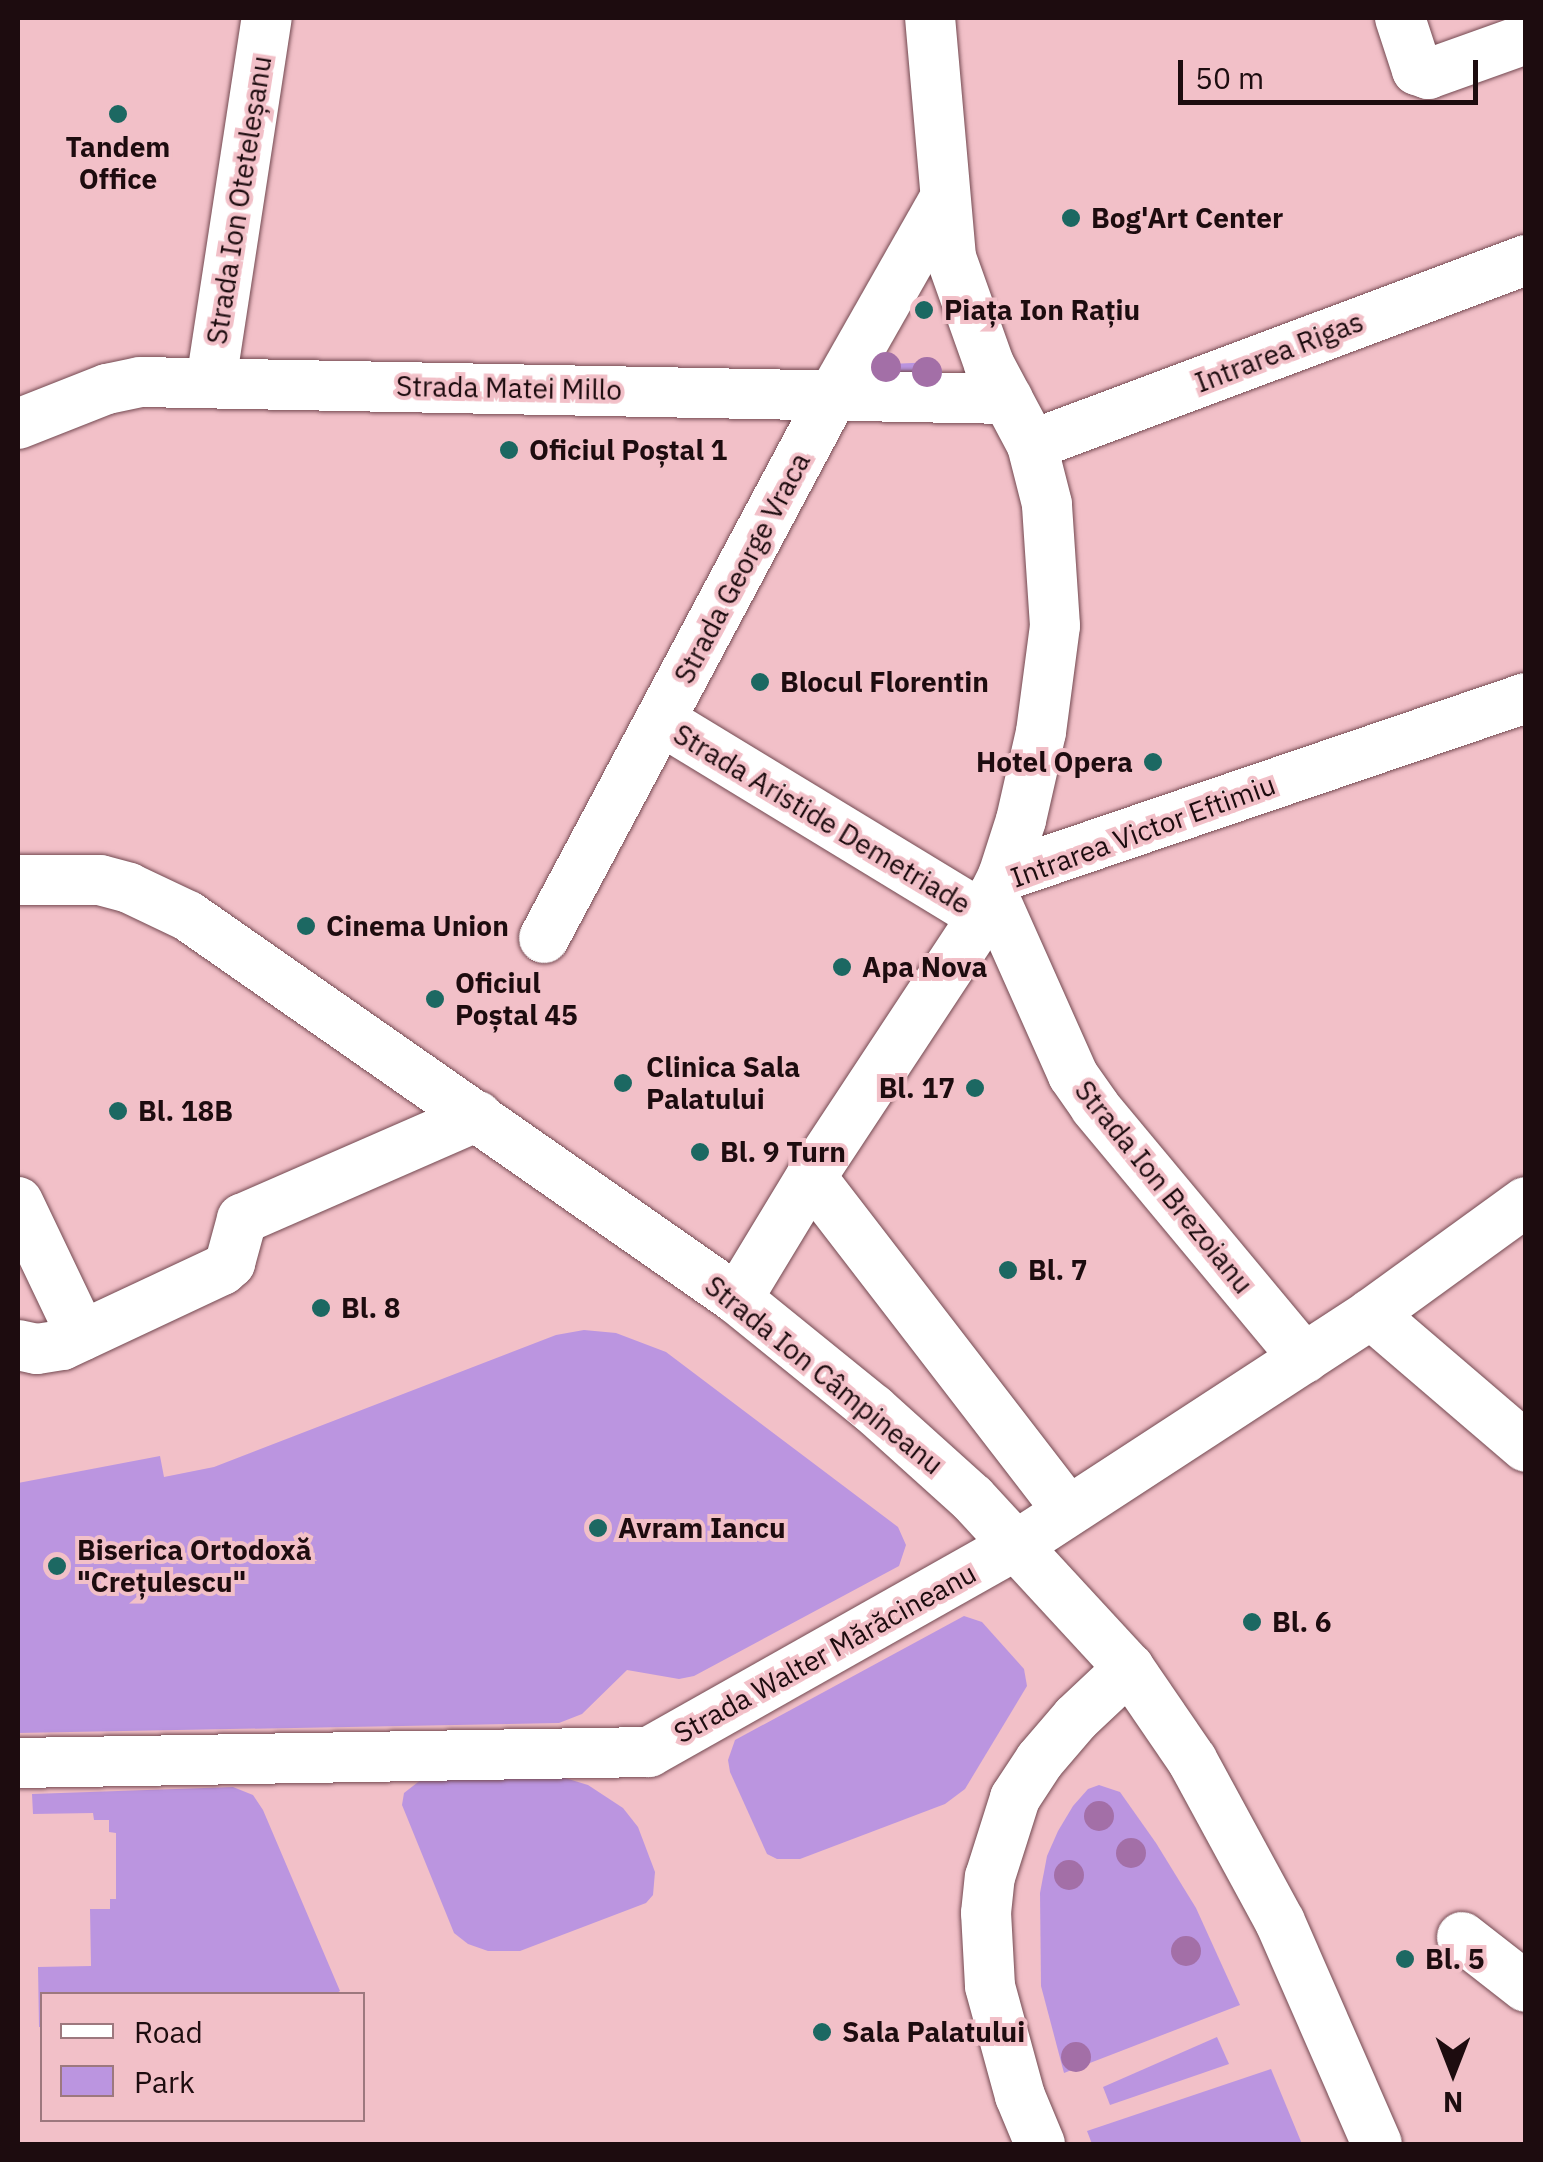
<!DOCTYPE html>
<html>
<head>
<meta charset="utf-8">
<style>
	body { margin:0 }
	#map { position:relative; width:1543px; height:2162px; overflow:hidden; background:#f2c0c8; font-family:"IBM Plex Sans",sans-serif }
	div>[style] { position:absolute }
	.green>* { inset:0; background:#bb95e0 }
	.roads { filter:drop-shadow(0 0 2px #734951) drop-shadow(0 0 2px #734951) }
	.minor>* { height:50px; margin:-25px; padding:0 25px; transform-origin:25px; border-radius:25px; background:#fff }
	.trees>* { width:30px; height:30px; margin:-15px; border-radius:50%; background:#a36fa7 }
	.dots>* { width:28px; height:28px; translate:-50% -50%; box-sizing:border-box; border:5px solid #f2c0c8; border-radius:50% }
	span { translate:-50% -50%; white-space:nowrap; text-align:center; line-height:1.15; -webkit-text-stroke:8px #f2c0c8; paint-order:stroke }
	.poi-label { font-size:28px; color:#1d0c0f; font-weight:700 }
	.left { translate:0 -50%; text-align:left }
	.right { translate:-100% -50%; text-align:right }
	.street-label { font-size:28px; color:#1d0c0f }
	.frame { position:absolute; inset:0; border:20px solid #1d0c0f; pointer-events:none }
	.legend { position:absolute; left:40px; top:1992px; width:325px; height:130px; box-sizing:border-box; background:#f2c0c8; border:2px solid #9d787e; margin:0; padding:12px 18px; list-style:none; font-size:30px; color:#1d0c0f }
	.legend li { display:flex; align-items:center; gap:20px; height:50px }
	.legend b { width:50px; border:2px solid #9d787e }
	.north { position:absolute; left:1403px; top:2022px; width:100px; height:100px; -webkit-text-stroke:8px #f2c0c8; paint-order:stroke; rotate:180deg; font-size:28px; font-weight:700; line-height:40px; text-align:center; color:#1d0c0f }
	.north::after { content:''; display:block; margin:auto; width:35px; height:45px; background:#1d0c0f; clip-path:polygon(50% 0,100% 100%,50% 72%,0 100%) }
	.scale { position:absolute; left:1178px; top:60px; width:300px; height:45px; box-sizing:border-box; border:5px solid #1d0c0f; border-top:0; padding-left:12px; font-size:30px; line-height:35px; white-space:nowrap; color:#1d0c0f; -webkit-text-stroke:8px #f2c0c8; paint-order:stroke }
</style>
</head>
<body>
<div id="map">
	<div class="green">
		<i style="clip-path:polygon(933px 362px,942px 398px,848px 366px)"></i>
		<i style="clip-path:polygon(584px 1330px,616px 1333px,666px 1352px,898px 1527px,906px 1545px,899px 1566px,694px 1676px,679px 1679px,627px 1670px,582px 1714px,559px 1723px,18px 1733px,18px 1483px,160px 1456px,164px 1477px,214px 1467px,556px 1335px)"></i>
		<i style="clip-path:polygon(964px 1616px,982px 1622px,1024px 1669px,1027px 1686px,965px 1789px,945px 1804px,800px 1859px,777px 1859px,767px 1854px,730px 1772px,728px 1760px,735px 1740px)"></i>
		<i style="clip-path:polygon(422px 1779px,565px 1778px,588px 1785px,623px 1808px,638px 1827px,655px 1872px,653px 1895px,646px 1903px,520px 1951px,488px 1951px,468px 1944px,454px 1933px,402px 1805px,404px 1793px)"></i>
		<i style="clip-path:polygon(1099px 1785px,1120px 1792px,1156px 1843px,1196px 1908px,1240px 2005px,1064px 2073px,1041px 1986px,1040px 1893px,1047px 1856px,1058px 1831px,1073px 1806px,1088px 1789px)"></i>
		<i style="clip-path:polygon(233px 1787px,253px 1795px,263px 1810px,340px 1991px,335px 1994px,42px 1994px,42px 2027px,39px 2027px,38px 1967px,91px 1966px,90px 1909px,110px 1909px,110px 1899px,116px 1899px,116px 1833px,109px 1832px,109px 1820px,94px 1820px,93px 1813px,33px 1814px,32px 1794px)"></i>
		<i style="clip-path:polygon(1217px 2037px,1229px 2064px,1110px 2105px,1103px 2087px)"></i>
		<i style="clip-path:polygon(1271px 2069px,1302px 2144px,1092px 2144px,1087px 2131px)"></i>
	</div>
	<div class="roads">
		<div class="minor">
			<i style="left:1400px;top:18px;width:55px;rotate:71.9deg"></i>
			<i style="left:1417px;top:70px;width:12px;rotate:20deg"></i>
			<i style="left:1428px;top:74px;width:104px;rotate:-19.7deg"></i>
			<i style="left:211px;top:382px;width:368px;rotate:-81.3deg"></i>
			<i style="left:18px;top:424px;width:96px;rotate:-21.5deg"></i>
			<i style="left:107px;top:389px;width:34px;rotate:-12deg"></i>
			<i style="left:140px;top:382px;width:868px;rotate:1.12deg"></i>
			<i style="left:1032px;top:445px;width:528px;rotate:-20.53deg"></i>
			<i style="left:662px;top:721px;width:376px;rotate:31.3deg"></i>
			<i style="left:1003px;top:876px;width:552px;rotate:-18.8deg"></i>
			<i style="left:18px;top:880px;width:82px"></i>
			<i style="left:100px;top:880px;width:30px;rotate:15deg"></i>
			<i style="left:129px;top:888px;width:65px;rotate:25.4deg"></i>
			<i style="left:188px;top:916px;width:669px;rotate:34.9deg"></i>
			<i style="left:737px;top:1299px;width:175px;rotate:39deg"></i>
			<i style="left:873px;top:1409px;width:133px;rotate:42deg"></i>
			<i style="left:972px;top:1498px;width:231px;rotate:47.3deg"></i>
			<i style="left:1129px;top:1668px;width:112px;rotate:55.6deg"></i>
			<i style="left:1192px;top:1760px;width:184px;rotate:61.5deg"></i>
			<i style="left:1280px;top:1922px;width:242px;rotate:66.4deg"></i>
			<i style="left:993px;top:895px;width:197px;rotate:66deg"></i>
			<i style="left:1073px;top:1075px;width:39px;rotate:55deg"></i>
			<i style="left:1095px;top:1107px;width:327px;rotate:50.2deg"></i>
			<i style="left:544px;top:938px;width:613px;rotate:-61.97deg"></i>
			<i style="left:832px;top:397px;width:227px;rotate:-60.4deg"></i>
			<i style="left:811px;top:1177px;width:420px;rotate:52.4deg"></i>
			<i style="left:18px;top:1202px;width:148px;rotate:64.5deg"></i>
			<i style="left:737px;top:1299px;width:143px;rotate:-58.8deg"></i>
			<i style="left:811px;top:1177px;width:313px;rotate:-56.6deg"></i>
			<i style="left:983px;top:916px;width:45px;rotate:-63.4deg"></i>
			<i style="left:1003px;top:876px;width:59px;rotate:-72.2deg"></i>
			<i style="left:1021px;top:820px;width:90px;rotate:-77.2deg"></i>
			<i style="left:1041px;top:732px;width:107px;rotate:-82.5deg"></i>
			<i style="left:1055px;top:626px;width:122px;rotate:-93.8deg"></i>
			<i style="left:1047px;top:504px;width:61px;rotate:-104.3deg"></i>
			<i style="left:1032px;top:445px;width:92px;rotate:-118deg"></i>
			<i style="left:989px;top:364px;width:114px;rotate:-109.6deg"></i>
			<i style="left:951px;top:257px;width:240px;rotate:-95deg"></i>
			<i style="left:1371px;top:1314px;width:204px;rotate:40.6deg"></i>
			<i style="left:18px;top:1345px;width:19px;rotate:12deg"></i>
			<i style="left:37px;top:1349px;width:25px;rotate:-9deg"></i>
			<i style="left:62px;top:1345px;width:177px;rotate:-25.1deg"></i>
			<i style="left:222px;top:1270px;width:11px;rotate:-41deg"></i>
			<i style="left:230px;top:1263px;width:46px;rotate:-74.7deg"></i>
			<i style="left:242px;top:1219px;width:257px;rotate:-23.6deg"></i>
			<i style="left:18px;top:1763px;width:631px;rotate:-1deg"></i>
			<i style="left:649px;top:1752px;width:422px;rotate:-29.4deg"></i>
			<i style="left:1017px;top:1545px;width:423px;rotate:-33.1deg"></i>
			<i style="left:1371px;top:1314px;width:191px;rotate:-35.9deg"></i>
			<i style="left:1462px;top:1937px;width:81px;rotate:38deg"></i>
			<i style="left:1040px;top:2144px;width:52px;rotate:-112.6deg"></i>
			<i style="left:1020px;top:2096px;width:114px;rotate:-105.3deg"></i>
			<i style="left:990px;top:1986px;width:73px;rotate:-93.1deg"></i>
			<i style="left:986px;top:1913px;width:36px;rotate:-84deg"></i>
			<i style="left:990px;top:1877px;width:83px;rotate:-72.4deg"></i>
			<i style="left:1015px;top:1798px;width:45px;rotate:-56.7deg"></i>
			<i style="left:1040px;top:1760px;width:55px;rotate:-49.4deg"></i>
			<i style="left:1076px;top:1718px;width:73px;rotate:-43.3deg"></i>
		</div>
	</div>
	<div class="trees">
		<i style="left:886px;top:367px"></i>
		<i style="left:927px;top:372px"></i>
		<i style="left:1099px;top:1816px"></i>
		<i style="left:1131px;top:1853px"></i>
		<i style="left:1069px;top:1875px"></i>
		<i style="left:1186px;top:1951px"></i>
		<i style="left:1076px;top:2057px"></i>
	</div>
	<div class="dots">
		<i style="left:118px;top:114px;background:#1c6862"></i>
		<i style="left:1071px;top:218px;background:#1c6862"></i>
		<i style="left:924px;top:310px;background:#1c6862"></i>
		<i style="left:509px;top:450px;background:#1c6862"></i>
		<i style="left:760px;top:682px;background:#1c6862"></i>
		<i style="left:1153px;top:762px;background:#1c6862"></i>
		<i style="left:306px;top:926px;background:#1c6862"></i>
		<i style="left:842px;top:967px;background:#1c6862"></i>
		<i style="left:435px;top:999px;background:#1c6862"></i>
		<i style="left:623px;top:1083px;background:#1c6862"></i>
		<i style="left:975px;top:1088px;background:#1c6862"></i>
		<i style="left:118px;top:1111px;background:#1c6862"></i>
		<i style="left:700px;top:1152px;background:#1c6862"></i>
		<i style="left:1008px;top:1270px;background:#1c6862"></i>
		<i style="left:321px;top:1308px;background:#1c6862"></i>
		<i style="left:598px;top:1528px;background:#1c6862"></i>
		<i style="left:57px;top:1566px;background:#1c6862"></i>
		<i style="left:1252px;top:1622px;background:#1c6862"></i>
		<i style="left:1405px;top:1959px;background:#1c6862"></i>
		<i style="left:822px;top:2032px;background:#1c6862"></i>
	</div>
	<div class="poi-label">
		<span style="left:118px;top:163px">Tandem<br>Office</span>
		<span class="left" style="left:1091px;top:218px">Bog'Art Center</span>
		<span class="left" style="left:944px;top:310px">Piața Ion Rațiu</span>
		<span class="left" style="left:529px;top:450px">Oficiul Poștal 1</span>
		<span class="left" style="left:780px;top:682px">Blocul Florentin</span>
		<span class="right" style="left:1133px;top:762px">Hotel Opera</span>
		<span class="left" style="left:326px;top:926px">Cinema Union</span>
		<span class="left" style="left:862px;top:967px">Apa Nova</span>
		<span class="left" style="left:455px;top:999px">Oficiul<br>Poștal 45</span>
		<span class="left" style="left:646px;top:1083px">Clinica Sala<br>Palatului</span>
		<span class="right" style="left:955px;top:1088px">Bl. 17</span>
		<span class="left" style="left:138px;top:1111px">Bl. 18B</span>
		<span class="left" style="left:720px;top:1152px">Bl. 9 Turn</span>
		<span class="left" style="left:1028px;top:1270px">Bl. 7</span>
		<span class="left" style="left:341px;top:1308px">Bl. 8</span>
		<span class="left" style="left:618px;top:1528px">Avram Iancu</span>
		<span class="left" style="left:77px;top:1566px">Biserica Ortodoxă<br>"Crețulescu"</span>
		<span class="left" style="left:1272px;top:1622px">Bl. 6</span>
		<span class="left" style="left:1425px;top:1959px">Bl. 5</span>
		<span class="left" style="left:842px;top:2032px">Sala Palatului</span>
	</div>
	<div class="street-label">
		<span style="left:239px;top:200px;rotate:-81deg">Strada Ion Oteteleșanu</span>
		<span style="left:1279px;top:352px;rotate:-21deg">Intrarea Rigas</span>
		<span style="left:509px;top:388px;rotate:1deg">Strada Matei Millo</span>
		<span style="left:742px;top:568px;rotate:-62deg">Strada George Vraca</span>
		<span style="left:822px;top:819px;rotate:31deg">Strada Aristide Demetriade</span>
		<span style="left:1143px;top:831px;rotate:-20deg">Intrarea Victor Eftimiu</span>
		<span style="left:1164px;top:1187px;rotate:51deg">Strada Ion Brezoianu</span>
		<span style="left:824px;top:1375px;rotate:39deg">Strada Ion Câmpineanu</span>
		<span style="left:825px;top:1653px;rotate:-29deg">Strada Walter Mărăcineanu</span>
	</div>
	<div class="frame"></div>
	<ul class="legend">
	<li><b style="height:12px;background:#fff"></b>Road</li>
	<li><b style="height:28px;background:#bb95e0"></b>Park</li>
	</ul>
	<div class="north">N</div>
	<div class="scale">50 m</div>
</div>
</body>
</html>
